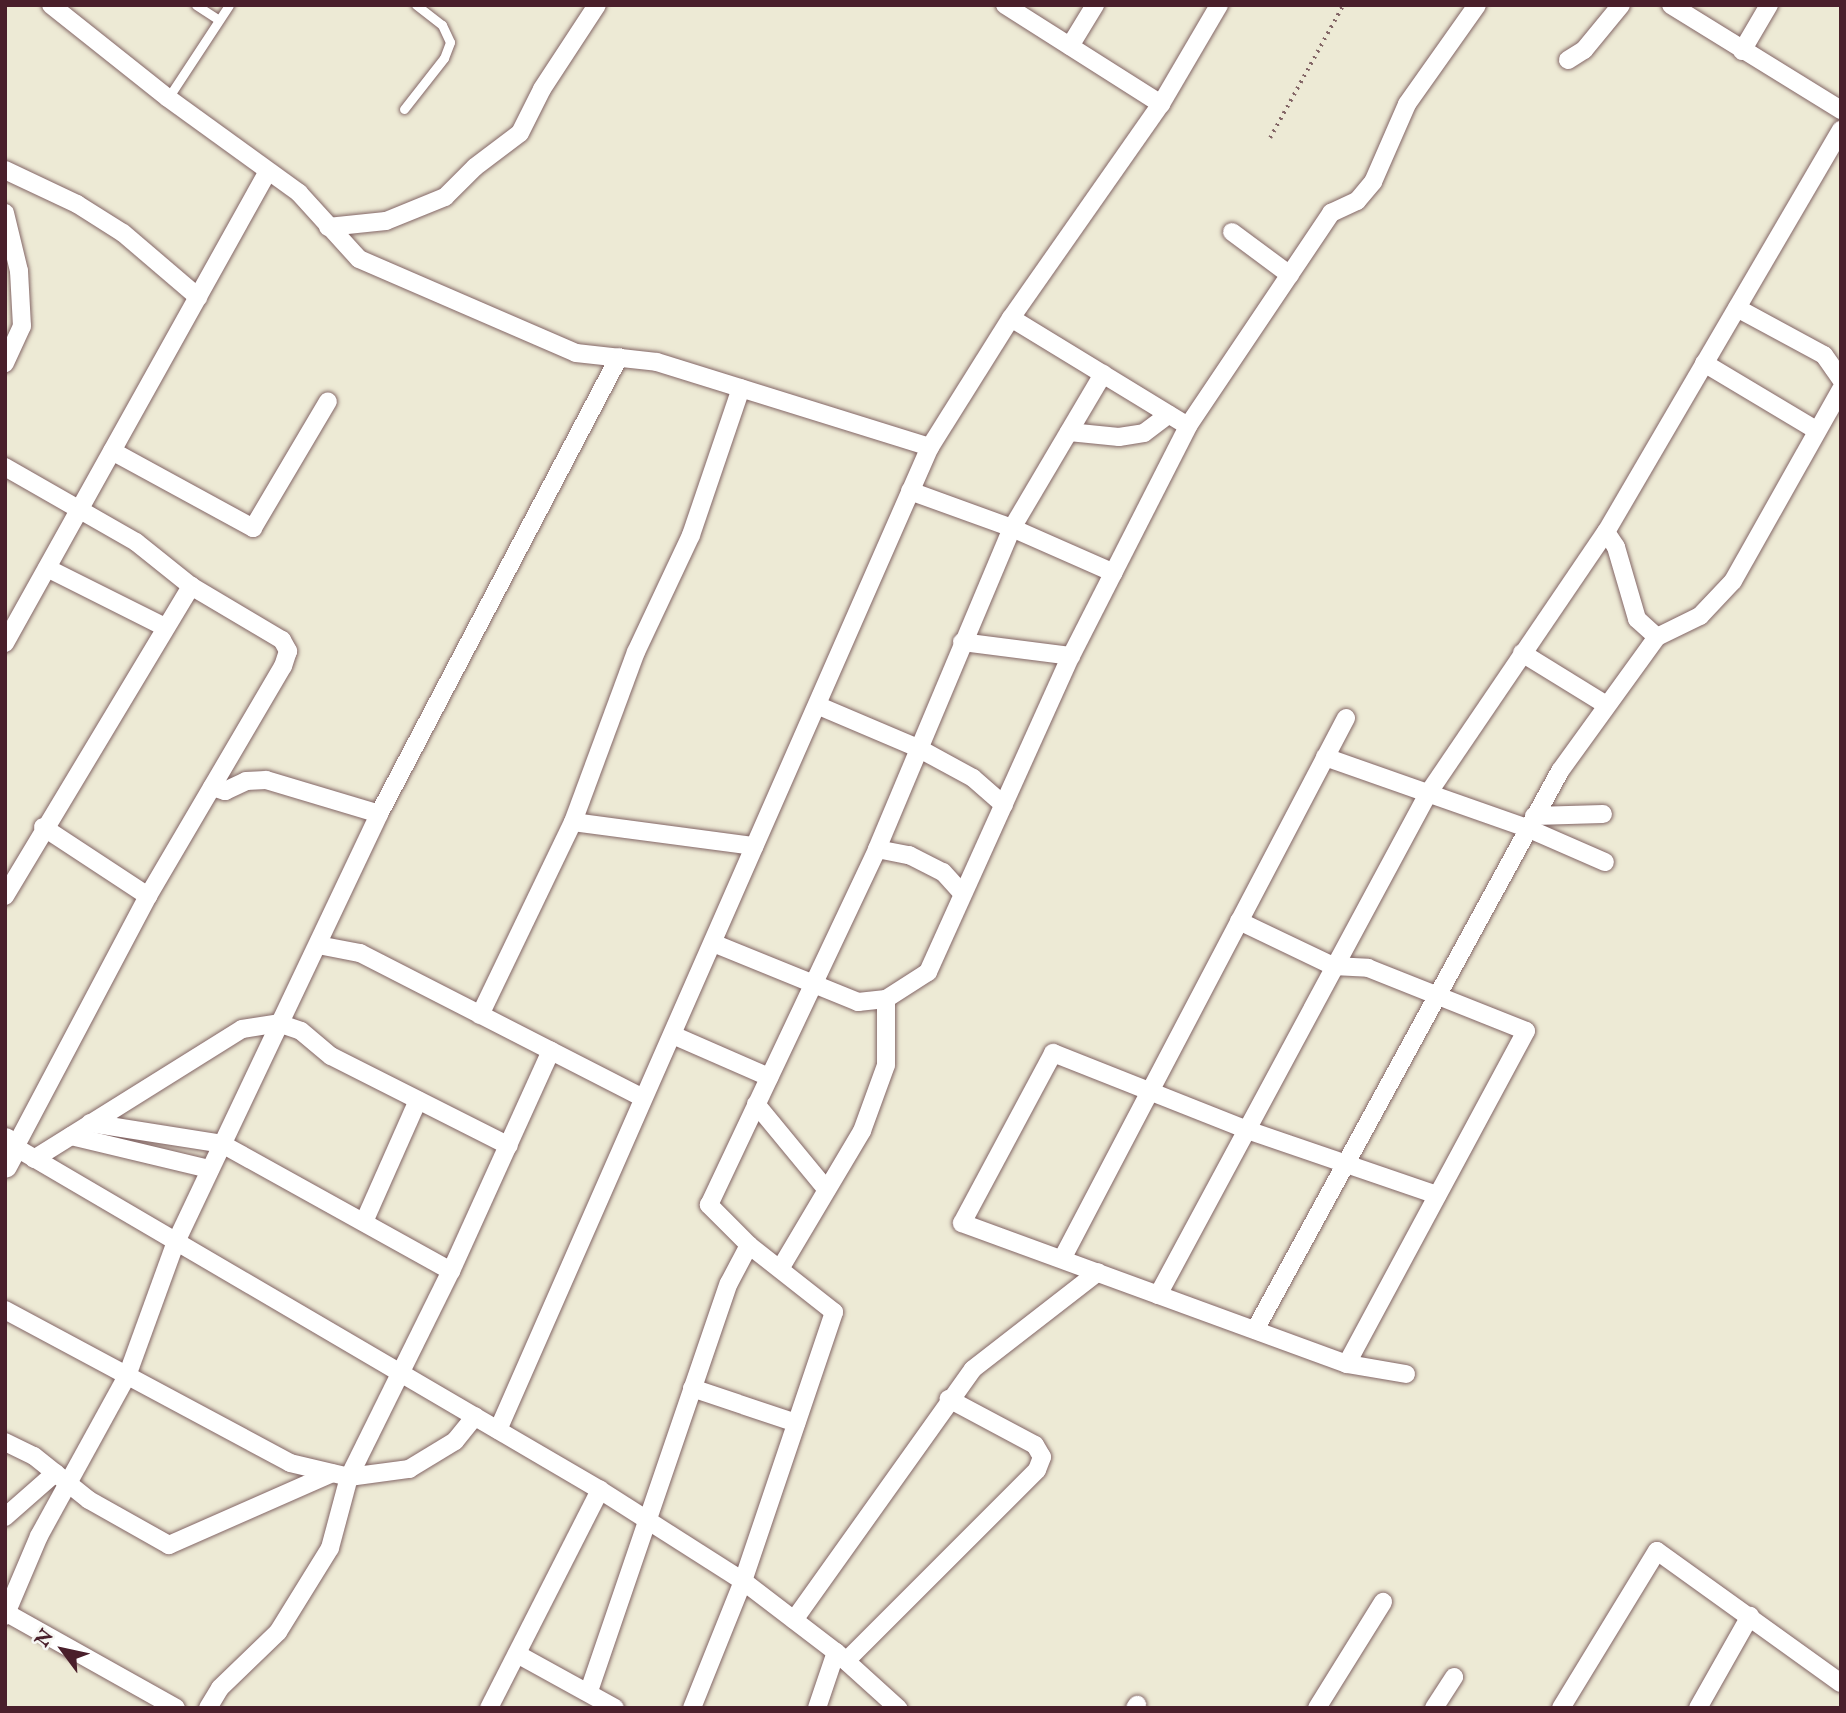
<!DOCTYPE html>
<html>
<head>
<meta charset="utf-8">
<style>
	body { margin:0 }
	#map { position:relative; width:1846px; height:1713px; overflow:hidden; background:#edead5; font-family:"IM FELL English",serif }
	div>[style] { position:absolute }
	.path>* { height:3.5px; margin-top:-1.75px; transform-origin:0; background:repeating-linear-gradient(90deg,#836666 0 2px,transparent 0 7px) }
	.roads { filter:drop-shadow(0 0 2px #836666) drop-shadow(0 0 2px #836666) }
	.service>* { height:9px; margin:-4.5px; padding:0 4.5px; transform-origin:4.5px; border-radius:4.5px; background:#fff }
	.minor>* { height:18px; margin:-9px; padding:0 9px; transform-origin:9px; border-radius:9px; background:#fff }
	.tertiary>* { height:23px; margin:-11.5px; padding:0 11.5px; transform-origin:11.5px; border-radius:11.5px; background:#fff }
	span { translate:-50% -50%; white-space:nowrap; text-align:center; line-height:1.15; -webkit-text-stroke:7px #f6f6f2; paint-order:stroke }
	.frame { position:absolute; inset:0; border:7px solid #4a1f2b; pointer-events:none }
	.north { position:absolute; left:28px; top:1615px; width:70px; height:70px; -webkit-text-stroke:5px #f6f6f2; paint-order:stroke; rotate:303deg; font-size:19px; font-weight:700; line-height:28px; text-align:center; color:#4a1f2b }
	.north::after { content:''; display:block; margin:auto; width:24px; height:32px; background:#4a1f2b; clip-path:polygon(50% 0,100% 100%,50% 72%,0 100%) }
</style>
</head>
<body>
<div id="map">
	<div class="path">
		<i style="left:1270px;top:138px;width:152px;rotate:-61.2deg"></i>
	</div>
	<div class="roads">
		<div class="service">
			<i style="left:196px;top:5px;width:27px;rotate:33deg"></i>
			<i style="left:168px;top:98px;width:111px;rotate:-56.7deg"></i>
			<i style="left:404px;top:109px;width:65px;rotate:-51.9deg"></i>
			<i style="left:444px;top:58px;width:17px;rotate:-69deg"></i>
			<i style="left:450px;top:42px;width:19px;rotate:-115deg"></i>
			<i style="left:442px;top:25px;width:33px;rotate:-142deg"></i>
		</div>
		<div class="minor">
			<i style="left:51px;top:5px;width:149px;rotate:38.5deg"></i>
			<i style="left:168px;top:98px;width:162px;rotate:35.9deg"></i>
			<i style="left:299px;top:193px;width:89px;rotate:47.7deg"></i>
			<i style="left:359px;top:259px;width:236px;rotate:23.4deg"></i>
			<i style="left:576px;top:353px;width:81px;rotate:6.3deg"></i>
			<i style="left:657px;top:362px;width:286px;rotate:17.3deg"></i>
			<i style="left:1005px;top:5px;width:185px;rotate:32.4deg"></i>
			<i style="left:1671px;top:5px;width:200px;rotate:31.7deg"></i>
			<i style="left:1070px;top:46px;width:48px;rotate:-58.6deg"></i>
			<i style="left:1742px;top:51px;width:53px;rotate:-59.6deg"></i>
			<i style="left:1568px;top:60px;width:19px;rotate:-32deg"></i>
			<i style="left:1584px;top:50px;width:58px;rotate:-50.6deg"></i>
			<i style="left:5px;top:170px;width:80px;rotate:25.3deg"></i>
			<i style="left:77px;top:204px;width:54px;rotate:32.2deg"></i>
			<i style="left:123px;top:233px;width:99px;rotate:40.5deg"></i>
			<i style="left:5px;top:213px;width:60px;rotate:76.4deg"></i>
			<i style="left:19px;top:271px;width:55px;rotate:86.9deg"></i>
			<i style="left:22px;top:326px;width:41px;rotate:114.7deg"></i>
			<i style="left:328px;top:227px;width:58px;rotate:-5.9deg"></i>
			<i style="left:386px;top:221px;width:64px;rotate:-22.1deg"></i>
			<i style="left:445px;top:197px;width:42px;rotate:-45deg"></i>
			<i style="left:475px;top:167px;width:56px;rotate:-37.1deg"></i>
			<i style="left:520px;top:133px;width:49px;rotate:-63.4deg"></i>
			<i style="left:542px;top:89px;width:100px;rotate:-56.8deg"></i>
			<i style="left:1232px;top:232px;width:72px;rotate:36.6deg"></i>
			<i style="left:1737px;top:308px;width:99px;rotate:28.4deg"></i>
			<i style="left:1824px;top:355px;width:29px;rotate:55deg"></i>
			<i style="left:1011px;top:318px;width:207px;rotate:31.4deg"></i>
			<i style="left:1704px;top:363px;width:131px;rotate:30.9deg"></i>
			<i style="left:1069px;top:432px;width:50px;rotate:5.7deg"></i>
			<i style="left:1119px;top:437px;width:25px;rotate:-9deg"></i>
			<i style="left:1144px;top:433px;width:31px;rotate:-37deg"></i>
			<i style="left:112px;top:451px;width:161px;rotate:28.6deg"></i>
			<i style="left:253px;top:528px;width:147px;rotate:-59.4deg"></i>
			<i style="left:5px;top:467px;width:151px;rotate:29.8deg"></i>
			<i style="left:136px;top:542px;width:70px;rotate:38.7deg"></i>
			<i style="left:191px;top:586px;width:106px;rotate:30.7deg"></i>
			<i style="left:282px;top:640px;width:13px;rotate:61deg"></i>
			<i style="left:288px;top:651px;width:16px;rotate:108deg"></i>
			<i style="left:283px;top:666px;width:267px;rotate:120.4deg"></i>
			<i style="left:148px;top:896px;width:284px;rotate:117.9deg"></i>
			<i style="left:15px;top:1147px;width:678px;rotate:30.38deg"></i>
			<i style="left:600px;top:1490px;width:169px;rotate:32.5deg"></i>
			<i style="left:743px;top:1581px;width:117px;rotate:37.4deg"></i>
			<i style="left:836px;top:1652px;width:84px;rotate:42.1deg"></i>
			<i style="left:910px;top:491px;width:109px;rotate:19.9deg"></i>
			<i style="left:1012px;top:528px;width:111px;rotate:23.8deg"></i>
			<i style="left:1606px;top:532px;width:18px;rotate:56deg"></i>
			<i style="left:1616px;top:547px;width:75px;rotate:73.7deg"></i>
			<i style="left:1637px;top:619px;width:27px;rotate:42deg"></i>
			<i style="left:47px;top:568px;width:132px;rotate:26.6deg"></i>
			<i style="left:962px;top:642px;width:110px;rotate:7.3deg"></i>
			<i style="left:5px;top:643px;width:540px;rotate:-60.87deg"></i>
			<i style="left:1522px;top:653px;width:97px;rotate:31.6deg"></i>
			<i style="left:819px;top:706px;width:108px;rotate:23deg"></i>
			<i style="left:918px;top:748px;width:63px;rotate:28.6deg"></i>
			<i style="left:973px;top:778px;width:41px;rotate:41.1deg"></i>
			<i style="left:1325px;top:757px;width:214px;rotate:19.4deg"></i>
			<i style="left:1527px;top:828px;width:85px;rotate:23.6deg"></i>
			<i style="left:212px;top:787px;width:14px;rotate:17deg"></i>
			<i style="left:225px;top:791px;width:23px;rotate:-25deg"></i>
			<i style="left:246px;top:781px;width:20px;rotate:-3deg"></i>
			<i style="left:266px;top:780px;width:118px;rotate:16.7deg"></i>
			<i style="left:1534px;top:816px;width:69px;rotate:-1.7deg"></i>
			<i style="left:573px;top:822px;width:183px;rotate:7.6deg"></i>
			<i style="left:43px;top:827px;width:126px;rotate:33.3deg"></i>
			<i style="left:877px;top:849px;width:33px;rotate:11deg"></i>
			<i style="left:909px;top:855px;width:38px;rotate:27deg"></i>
			<i style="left:943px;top:872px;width:28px;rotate:48deg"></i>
			<i style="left:5px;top:896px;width:362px;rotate:-59deg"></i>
			<i style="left:1239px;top:921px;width:104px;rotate:25.6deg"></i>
			<i style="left:1333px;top:966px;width:35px;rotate:3deg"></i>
			<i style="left:1368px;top:968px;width:170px;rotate:21.7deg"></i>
			<i style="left:1526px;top:1031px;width:378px;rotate:118.3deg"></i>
			<i style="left:713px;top:943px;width:157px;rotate:22.1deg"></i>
			<i style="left:858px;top:1002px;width:28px;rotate:-6deg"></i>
			<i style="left:886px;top:999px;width:50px;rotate:-32.7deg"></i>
			<i style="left:928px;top:972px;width:347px;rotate:-65.7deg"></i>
			<i style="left:1071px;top:656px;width:258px;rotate:-63deg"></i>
			<i style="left:1188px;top:426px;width:257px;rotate:-56.1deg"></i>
			<i style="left:1331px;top:213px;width:29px;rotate:-25deg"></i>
			<i style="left:1357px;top:201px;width:25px;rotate:-50deg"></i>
			<i style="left:1373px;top:182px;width:85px;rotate:-66.4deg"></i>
			<i style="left:1407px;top:104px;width:121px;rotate:-54.7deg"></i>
			<i style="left:318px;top:945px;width:43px;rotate:10.8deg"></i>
			<i style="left:360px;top:953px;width:317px;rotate:27.1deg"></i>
			<i style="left:480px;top:1015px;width:214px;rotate:-64.3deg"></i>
			<i style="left:573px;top:822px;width:181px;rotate:-69.7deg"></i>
			<i style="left:636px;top:652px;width:129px;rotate:-64.8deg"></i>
			<i style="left:691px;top:535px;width:155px;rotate:-71.2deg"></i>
			<i style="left:673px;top:1035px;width:105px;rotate:23.6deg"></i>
			<i style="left:756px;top:1104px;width:110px;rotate:50.5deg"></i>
			<i style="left:90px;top:1123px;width:134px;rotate:9deg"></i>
			<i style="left:222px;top:1144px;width:262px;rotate:29deg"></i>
			<i style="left:71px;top:1136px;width:143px;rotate:13.4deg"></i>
			<i style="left:34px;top:1159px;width:245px;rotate:-32deg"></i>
			<i style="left:242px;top:1029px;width:36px;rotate:-9deg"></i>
			<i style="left:278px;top:1023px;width:24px;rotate:19deg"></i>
			<i style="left:301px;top:1031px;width:39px;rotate:40deg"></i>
			<i style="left:331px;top:1056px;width:199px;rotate:26.8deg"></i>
			<i style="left:364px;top:1222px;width:133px;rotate:-66.1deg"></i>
			<i style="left:1062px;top:1259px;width:611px;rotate:-62.3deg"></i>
			<i style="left:780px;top:1269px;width:161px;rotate:-59.3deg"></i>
			<i style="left:862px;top:1131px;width:70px;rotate:-70deg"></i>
			<i style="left:886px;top:1065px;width:66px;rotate:-90deg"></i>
			<i style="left:1158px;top:1295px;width:571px;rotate:-61.69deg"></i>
			<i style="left:1429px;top:792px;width:315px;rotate:-55.8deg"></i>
			<i style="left:1606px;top:532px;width:466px;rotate:-59.7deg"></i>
			<i style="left:5px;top:1310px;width:323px;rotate:28.2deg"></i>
			<i style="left:290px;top:1463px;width:61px;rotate:13.3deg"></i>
			<i style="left:349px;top:1477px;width:61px;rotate:-7.6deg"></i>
			<i style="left:409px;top:1469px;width:54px;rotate:-31.3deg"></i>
			<i style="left:455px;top:1441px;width:32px;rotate:-51deg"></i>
			<i style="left:1255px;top:1330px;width:637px;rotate:-61.38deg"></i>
			<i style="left:1560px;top:771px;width:165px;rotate:-54.1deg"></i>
			<i style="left:1657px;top:637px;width:48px;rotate:-26deg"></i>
			<i style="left:1700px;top:616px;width:48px;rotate:-46.7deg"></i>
			<i style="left:1733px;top:581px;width:220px;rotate:-60.6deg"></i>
			<i style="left:1406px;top:1374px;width:60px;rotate:-170.4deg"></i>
			<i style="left:1347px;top:1364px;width:410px;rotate:-159.9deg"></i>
			<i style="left:962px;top:1223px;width:193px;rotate:-61.8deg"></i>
			<i style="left:1053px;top:1053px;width:209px;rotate:21.6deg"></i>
			<i style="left:1247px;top:1130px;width:201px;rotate:18.9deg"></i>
			<i style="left:692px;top:1388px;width:110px;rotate:18.6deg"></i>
			<i style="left:498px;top:1430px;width:1074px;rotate:-66.28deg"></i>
			<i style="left:930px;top:447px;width:152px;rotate:-57.9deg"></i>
			<i style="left:1011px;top:318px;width:261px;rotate:-55deg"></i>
			<i style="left:1161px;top:104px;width:115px;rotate:-59.6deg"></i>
			<i style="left:5px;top:1442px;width:32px;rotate:26deg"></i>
			<i style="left:34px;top:1456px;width:70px;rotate:38.7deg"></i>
			<i style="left:89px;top:1500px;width:92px;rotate:29.4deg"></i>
			<i style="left:169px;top:1545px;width:178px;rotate:-23.8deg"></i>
			<i style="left:5px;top:1517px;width:67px;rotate:-41.3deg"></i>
			<i style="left:5px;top:1612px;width:196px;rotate:29.3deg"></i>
			<i style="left:5px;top:1616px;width:87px;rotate:-67deg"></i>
			<i style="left:39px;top:1536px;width:183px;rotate:-61.2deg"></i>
			<i style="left:127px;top:1376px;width:140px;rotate:-70deg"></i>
			<i style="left:175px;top:1244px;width:476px;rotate:-64.6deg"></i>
			<i style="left:379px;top:814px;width:516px;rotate:-62.29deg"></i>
			<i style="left:794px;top:1620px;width:308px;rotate:-54.5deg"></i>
			<i style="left:973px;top:1369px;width:158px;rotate:-37.8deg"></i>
			<i style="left:517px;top:1654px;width:112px;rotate:28.9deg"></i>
			<i style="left:846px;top:1661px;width:270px;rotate:-45deg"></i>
			<i style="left:1037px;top:1470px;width:14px;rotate:-69deg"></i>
			<i style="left:1042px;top:1457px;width:14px;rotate:-120deg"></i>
			<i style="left:1035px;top:1445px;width:98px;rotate:-151.9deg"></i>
			<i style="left:589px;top:1691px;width:431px;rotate:-71.1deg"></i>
			<i style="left:729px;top:1283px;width:43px;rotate:-62.2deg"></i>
			<i style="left:208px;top:1708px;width:23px;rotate:-59deg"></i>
			<i style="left:220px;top:1688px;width:81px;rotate:-44deg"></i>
			<i style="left:278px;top:1632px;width:99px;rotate:-58.2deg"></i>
			<i style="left:330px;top:1548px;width:73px;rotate:-75deg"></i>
			<i style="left:349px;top:1477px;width:230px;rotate:-63.7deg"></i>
			<i style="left:451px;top:1271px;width:242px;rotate:-65.6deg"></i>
			<i style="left:489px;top:1708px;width:245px;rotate:-63deg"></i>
			<i style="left:692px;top:1708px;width:137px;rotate:-68.1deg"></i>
			<i style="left:743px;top:1581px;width:284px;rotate:-71.3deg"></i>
			<i style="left:834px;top:1312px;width:108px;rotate:-141.8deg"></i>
			<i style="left:749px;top:1245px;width:57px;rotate:-135deg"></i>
			<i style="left:709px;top:1205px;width:394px;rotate:-64.7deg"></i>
			<i style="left:877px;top:849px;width:348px;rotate:-67.2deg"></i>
			<i style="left:1012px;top:528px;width:179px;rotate:-59.4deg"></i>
			<i style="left:817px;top:1708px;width:59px;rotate:-71.3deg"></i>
			<i style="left:1135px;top:1708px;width:4px;rotate:-56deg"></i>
			<i style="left:1317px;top:1708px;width:125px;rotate:-58.1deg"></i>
			<i style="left:1434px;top:1708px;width:37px;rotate:-57deg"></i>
			<i style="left:1561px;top:1708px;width:184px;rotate:-58.6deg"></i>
			<i style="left:1657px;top:1551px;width:226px;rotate:35.7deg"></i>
			<i style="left:1698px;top:1708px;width:106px;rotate:-60.5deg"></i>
		</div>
		<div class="tertiary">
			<i style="left:5px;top:1139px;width:13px;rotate:39deg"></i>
			<i style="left:15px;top:1147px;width:21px;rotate:118deg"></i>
		</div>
	</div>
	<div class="frame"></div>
	<div class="north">N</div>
</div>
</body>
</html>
